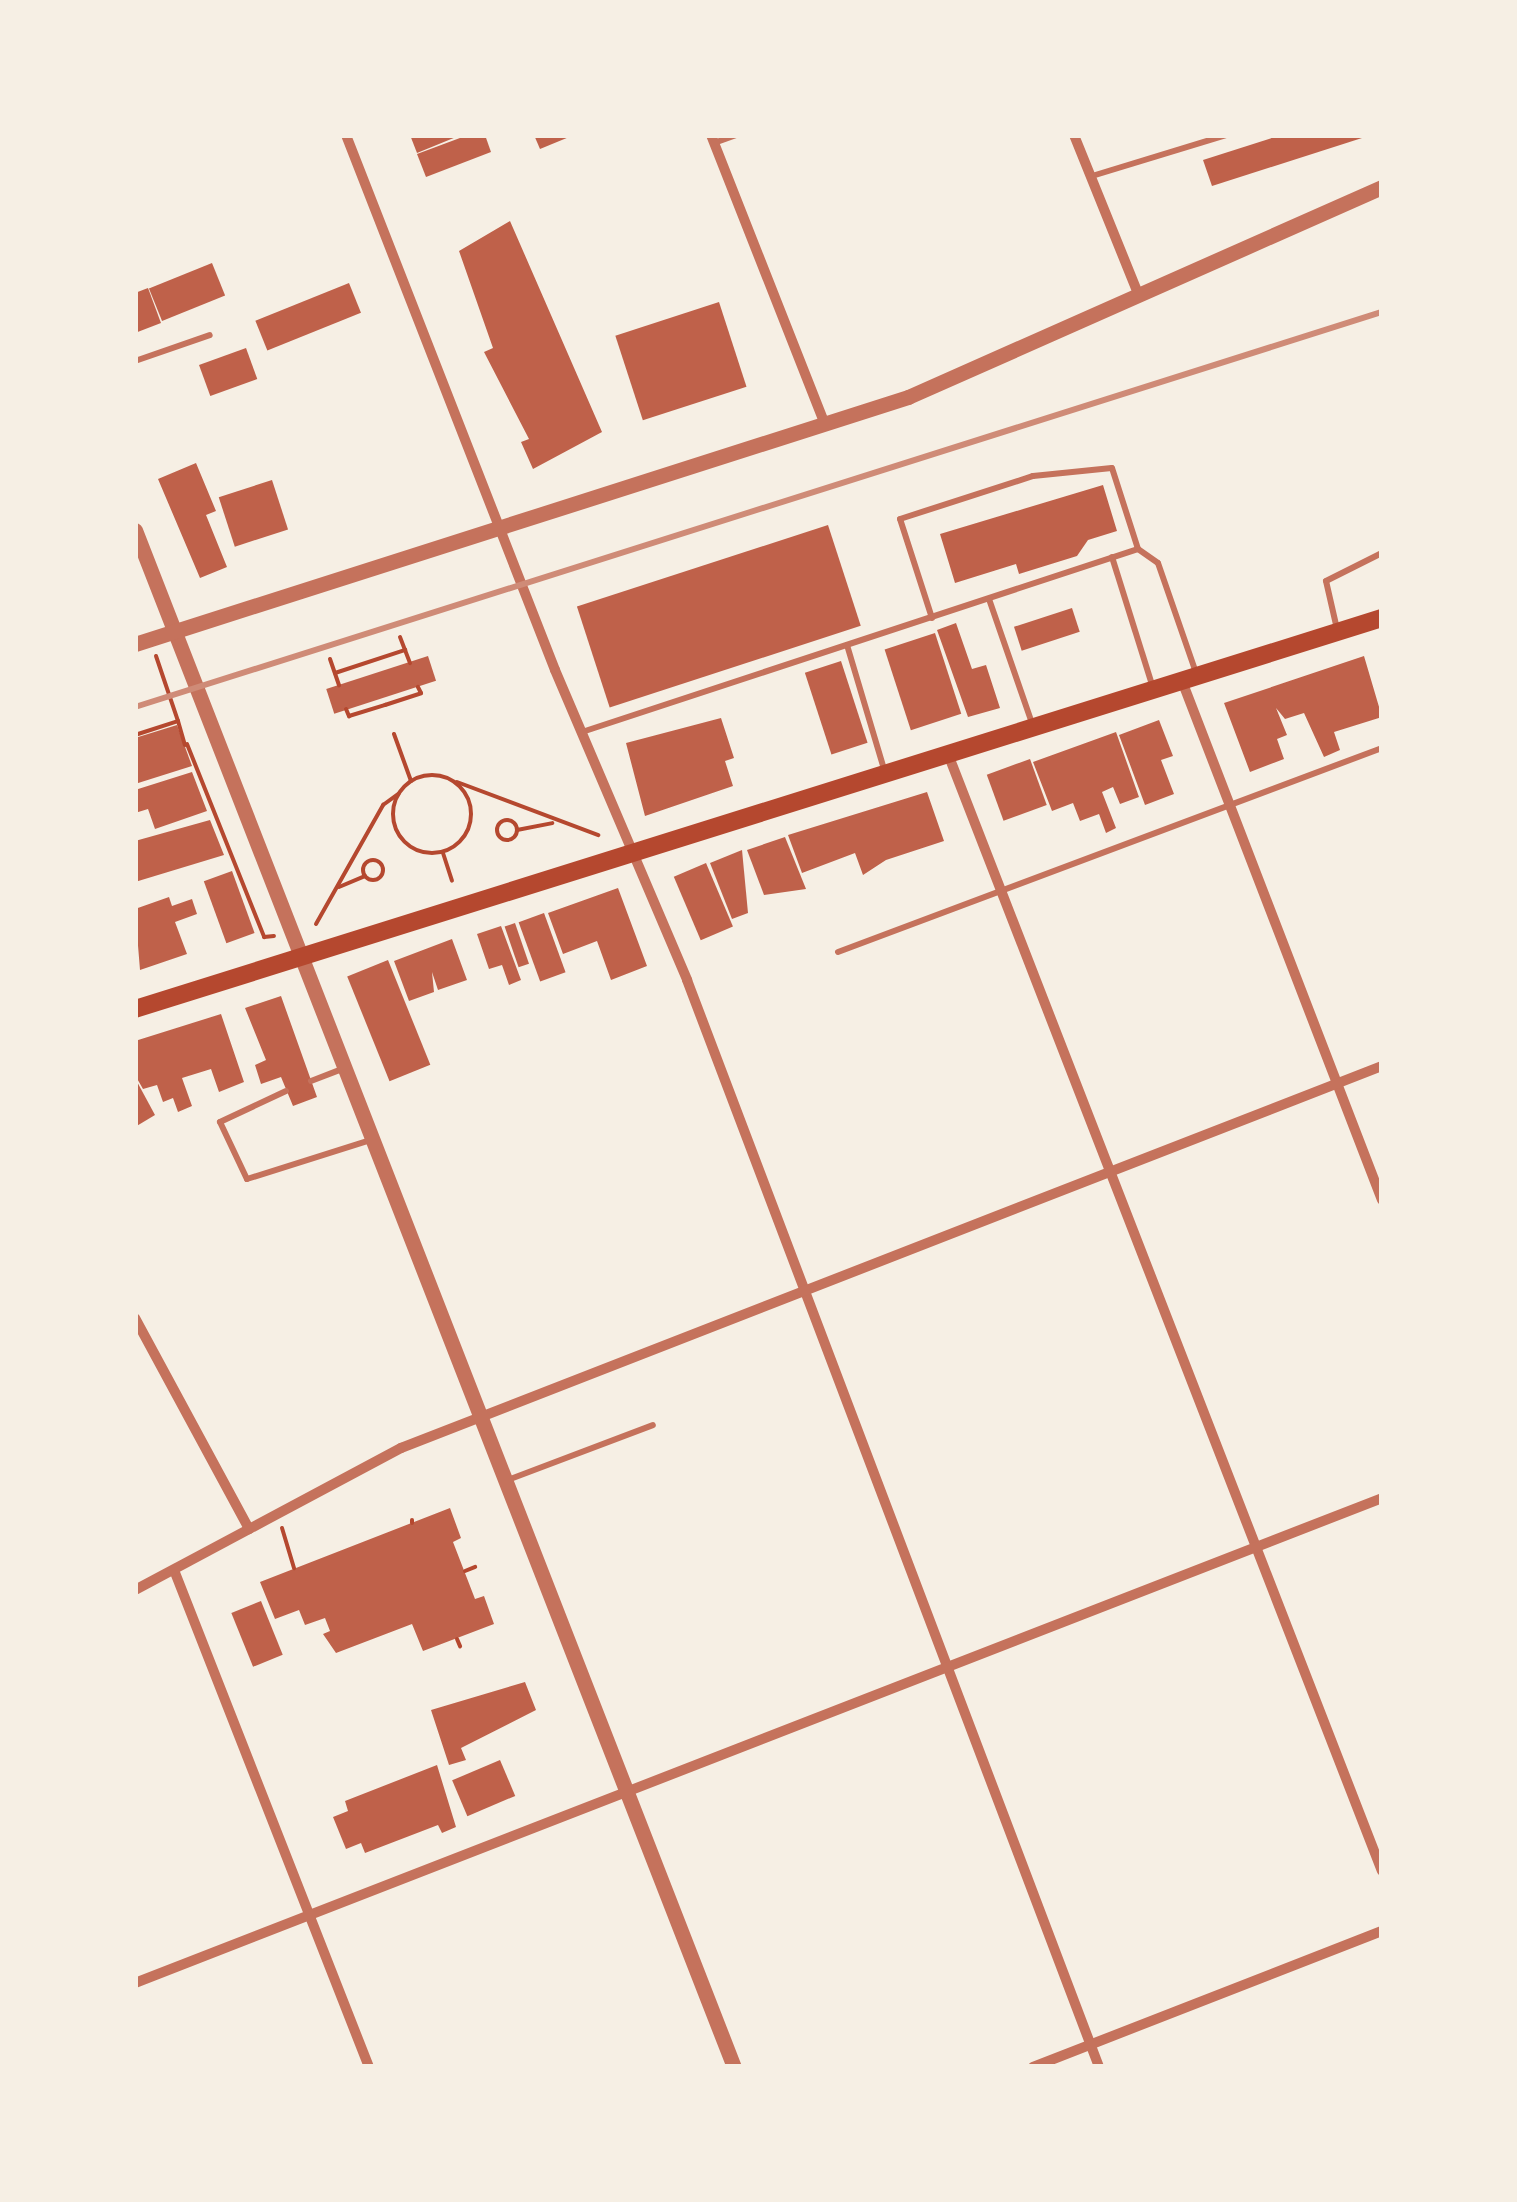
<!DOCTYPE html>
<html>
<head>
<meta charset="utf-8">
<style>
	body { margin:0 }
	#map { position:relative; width:1517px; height:2202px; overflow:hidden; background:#f6efe4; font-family:Cabin,sans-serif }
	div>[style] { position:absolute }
	.building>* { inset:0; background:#bf614a; transform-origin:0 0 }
	.path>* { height:4px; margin:-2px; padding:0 2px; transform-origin:2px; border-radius:2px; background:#b5482f }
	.path>.ring { margin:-2px; padding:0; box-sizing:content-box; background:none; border:4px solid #b5482f; border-radius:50% }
	.service>* { height:6px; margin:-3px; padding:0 3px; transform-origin:3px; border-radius:3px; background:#c5725c }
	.minor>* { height:10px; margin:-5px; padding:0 5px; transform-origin:5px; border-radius:5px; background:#c5725c }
	.tertiary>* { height:15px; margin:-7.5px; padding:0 7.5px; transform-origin:7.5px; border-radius:7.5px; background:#c5725c }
	.secondary>* { height:18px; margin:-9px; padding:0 9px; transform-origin:9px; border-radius:9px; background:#b5482f }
	.rail>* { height:6px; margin:-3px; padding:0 3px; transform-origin:3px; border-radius:3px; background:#cf8b77 }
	span { translate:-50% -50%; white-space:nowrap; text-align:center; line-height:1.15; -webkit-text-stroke:8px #f6efe4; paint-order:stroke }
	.frame { position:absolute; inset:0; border:138px solid #f6efe4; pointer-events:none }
</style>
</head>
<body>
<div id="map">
	<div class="building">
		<i style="clip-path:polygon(410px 135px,461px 135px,417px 153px)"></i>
		<i style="clip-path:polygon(468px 135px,485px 135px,491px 152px,426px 177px,417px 154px)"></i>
		<i style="clip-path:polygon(534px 135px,574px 135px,540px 149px)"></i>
		<i style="clip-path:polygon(1281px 135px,1362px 138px,1212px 186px,1203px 160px)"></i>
		<i style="clip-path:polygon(510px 221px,602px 432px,533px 469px,521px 442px,529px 439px,484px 352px,493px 348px,459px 251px)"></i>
		<i style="left:212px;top:263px;width:35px;height:68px;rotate:68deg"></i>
		<i style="left:349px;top:283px;width:32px;height:101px;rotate:68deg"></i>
		<i style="clip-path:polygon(148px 288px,161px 323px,135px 333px,135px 293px)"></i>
		<i style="left:719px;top:302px;width:89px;height:109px;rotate:72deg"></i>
		<i style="left:246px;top:348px;width:33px;height:50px;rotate:70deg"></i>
		<i style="clip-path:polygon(196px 463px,216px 511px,206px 515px,227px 567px,200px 578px,158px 479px)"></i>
		<i style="left:272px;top:480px;width:52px;height:56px;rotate:72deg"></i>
		<i style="clip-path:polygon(1103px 485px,1117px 531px,1088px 540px,1077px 556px,1019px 574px,1016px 564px,955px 583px,940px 534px)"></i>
		<i style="left:828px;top:525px;width:106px;height:264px;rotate:72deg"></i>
		<i style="left:1072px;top:608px;width:25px;height:61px;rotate:72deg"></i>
		<i style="clip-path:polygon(956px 623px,972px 669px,986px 665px,1000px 708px,968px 717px,937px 630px)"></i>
		<i style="left:935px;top:633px;width:85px;height:53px;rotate:72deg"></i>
		<i style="left:428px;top:656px;width:26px;height:107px;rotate:72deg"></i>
		<i style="clip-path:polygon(1364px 656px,1382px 717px,1334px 732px,1340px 750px,1324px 757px,1304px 713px,1285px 719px,1276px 708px,1287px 735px,1277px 739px,1284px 759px,1250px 772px,1224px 703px)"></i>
		<i style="left:841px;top:661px;width:86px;height:38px;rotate:72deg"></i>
		<i style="clip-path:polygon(721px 718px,734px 758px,725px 761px,733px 786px,645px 816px,626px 743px)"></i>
		<i style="clip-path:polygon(1159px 720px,1173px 756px,1161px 760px,1174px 794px,1145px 805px,1119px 735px)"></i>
		<i style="clip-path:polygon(177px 725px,192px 766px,135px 784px,135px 738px)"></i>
		<i style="clip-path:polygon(1116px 732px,1139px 797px,1120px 804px,1113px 787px,1102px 792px,1116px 828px,1106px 833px,1099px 814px,1080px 821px,1073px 803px,1052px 811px,1033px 762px)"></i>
		<i style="left:1030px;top:759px;width:49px;height:46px;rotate:70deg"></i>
		<i style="clip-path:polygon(192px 772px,207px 811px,155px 829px,148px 809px,135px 813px,135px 790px)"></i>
		<i style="clip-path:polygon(927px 792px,944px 841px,886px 860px,863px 875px,855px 853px,802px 873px,788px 835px)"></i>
		<i style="clip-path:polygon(210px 820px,224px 855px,135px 882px,135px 841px)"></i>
		<i style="clip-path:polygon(785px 837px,806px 889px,764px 895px,747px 850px)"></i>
		<i style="clip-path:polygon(742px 850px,748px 913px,732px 919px,710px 863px)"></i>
		<i style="left:706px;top:863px;width:69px;height:35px;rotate:67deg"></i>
		<i style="left:232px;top:871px;width:66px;height:30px;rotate:70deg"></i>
		<i style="clip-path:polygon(618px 888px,647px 966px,611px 980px,597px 941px,563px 954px,548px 913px)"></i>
		<i style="clip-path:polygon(169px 897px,172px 906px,192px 899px,197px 914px,175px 922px,187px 954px,140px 970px,135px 909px)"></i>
		<i style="left:544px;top:913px;width:63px;height:27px;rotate:70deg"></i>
		<i style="left:515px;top:923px;width:43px;height:11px;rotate:71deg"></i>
		<i style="clip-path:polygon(501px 926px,521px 980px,509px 985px,502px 965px,489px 969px,477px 934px)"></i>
		<i style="clip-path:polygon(452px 939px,467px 980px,438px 990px,432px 972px,434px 992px,409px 1001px,394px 961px)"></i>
		<i style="left:388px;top:960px;width:113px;height:44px;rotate:68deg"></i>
		<i style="clip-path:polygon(281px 996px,317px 1097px,293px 1106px,281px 1077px,261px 1084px,255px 1065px,266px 1060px,245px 1008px)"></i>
		<i style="clip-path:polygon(221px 1014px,244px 1082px,219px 1092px,211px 1069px,182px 1078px,192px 1106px,178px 1112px,173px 1098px,163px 1102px,157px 1085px,143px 1089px,135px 1075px,135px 1041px)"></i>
		<i style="clip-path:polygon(135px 1078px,155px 1115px,135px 1127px)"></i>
		<i style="clip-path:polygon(450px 1508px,461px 1538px,453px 1542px,475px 1599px,484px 1596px,494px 1624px,423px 1651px,412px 1624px,336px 1653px,323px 1634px,330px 1631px,325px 1618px,305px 1625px,299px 1610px,275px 1619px,260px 1582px)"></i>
		<i style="left:261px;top:1601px;width:58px;height:32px;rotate:68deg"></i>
		<i style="clip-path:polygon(525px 1682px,536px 1710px,461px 1748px,466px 1760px,449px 1765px,431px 1710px)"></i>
		<i style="left:500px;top:1760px;width:39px;height:52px;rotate:67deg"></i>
		<i style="clip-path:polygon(437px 1765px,456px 1827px,442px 1833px,438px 1825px,365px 1853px,361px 1843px,346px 1849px,333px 1817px,348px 1811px,345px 1801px)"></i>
	</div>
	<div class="path">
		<i style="left:400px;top:637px;width:28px;rotate:69deg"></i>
		<i style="left:156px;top:656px;width:69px;rotate:71.3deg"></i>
		<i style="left:330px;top:659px;width:28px;rotate:71deg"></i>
		<i style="left:335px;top:673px;width:74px;rotate:-18.2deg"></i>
		<i style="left:346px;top:709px;width:8px;rotate:67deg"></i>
		<i style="left:349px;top:716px;width:38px;rotate:-17deg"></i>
		<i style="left:385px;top:705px;width:38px;rotate:-18deg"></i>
		<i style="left:421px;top:693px;width:7px;rotate:-117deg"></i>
		<i style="left:394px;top:734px;width:50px;rotate:70.1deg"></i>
		<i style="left:135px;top:735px;width:45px;rotate:-18deg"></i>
		<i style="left:178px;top:721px;width:25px;rotate:74deg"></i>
		<i style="left:187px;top:744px;width:208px;rotate:68.2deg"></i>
		<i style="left:264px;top:937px;width:10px;rotate:-6deg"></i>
		<i class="ring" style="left:393px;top:775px;width:74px;height:74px"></i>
		<i style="left:457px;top:782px;width:151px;rotate:20.6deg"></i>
		<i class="ring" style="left:497px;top:820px;width:16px;height:16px"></i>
		<i style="left:517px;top:830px;width:36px;rotate:-11deg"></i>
		<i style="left:443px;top:853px;width:29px;rotate:72deg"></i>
		<i class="ring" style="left:363px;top:860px;width:16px;height:16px"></i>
		<i style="left:339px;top:887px;width:28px;rotate:-23deg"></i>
		<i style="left:316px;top:924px;width:137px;rotate:-60.6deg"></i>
		<i style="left:383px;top:805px;width:19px;rotate:-36deg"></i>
		<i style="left:412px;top:1520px;width:3px;rotate:90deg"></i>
		<i style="left:282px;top:1528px;width:42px;rotate:73.3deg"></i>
		<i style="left:465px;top:1571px;width:11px;rotate:-22deg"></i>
		<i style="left:457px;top:1639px;width:8px;rotate:67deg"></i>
	</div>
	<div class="service">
		<i style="left:714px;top:143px;width:23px;rotate:-20deg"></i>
		<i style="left:1092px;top:176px;width:140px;rotate:-17deg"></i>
		<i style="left:135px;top:361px;width:79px;rotate:-19.1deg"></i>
		<i style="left:1112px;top:557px;width:134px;rotate:72.6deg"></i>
		<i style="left:989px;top:599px;width:134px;rotate:70.9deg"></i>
		<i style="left:932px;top:618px;width:104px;rotate:-107.9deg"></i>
		<i style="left:900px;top:519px;width:140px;rotate:-17.9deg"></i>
		<i style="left:1033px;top:476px;width:79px;rotate:-5.8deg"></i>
		<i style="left:1112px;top:468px;width:85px;rotate:72.2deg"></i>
		<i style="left:1138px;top:549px;width:24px;rotate:35deg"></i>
		<i style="left:1158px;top:563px;width:116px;rotate:70.9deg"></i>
		<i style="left:1337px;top:629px;width:49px;rotate:-102.9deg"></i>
		<i style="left:1326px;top:581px;width:63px;rotate:-26.6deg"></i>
		<i style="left:847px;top:645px;width:129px;rotate:73.4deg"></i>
		<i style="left:582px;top:732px;width:585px;rotate:-18.22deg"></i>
		<i style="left:838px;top:952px;width:581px;rotate:-20.56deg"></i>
		<i style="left:311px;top:1081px;width:33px;rotate:-21deg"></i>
		<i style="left:286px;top:1091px;width:73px;rotate:154.8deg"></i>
		<i style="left:220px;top:1122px;width:63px;rotate:64.7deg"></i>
		<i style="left:247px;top:1179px;width:130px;rotate:-17.5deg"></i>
		<i style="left:505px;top:1481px;width:158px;rotate:-20.7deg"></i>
	</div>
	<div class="minor">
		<i style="left:346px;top:135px;width:574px;rotate:68.66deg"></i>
		<i style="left:555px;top:670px;width:337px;rotate:66.9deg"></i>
		<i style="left:687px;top:980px;width:1162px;rotate:69.24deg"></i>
		<i style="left:711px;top:135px;width:311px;rotate:68.5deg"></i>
		<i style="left:1074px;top:135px;width:174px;rotate:68deg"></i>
		<i style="left:1182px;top:681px;width:556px;rotate:68.93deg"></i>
		<i style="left:948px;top:754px;width:1198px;rotate:68.77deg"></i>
		<i style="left:135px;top:1318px;width:240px;rotate:61.6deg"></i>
		<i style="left:174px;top:1570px;width:534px;rotate:68.58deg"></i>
		<i style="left:135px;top:1590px;width:302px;rotate:-28.1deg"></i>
		<i style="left:401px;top:1448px;width:1053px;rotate:-21.28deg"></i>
		<i style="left:135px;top:1983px;width:1338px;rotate:-21.25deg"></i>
		<i style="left:1033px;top:2067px;width:375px;rotate:-21.3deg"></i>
	</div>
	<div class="tertiary">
		<i style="left:135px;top:530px;width:1650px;rotate:68.71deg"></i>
		<i style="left:135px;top:644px;width:812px;rotate:-17.72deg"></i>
		<i style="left:908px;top:397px;width:518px;rotate:-23.9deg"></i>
	</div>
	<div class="secondary">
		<i style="left:135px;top:1009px;width:1307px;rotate:-17.41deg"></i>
	</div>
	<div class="rail">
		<i style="left:135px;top:707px;width:1308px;rotate:-17.58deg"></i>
	</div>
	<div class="frame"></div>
</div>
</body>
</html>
